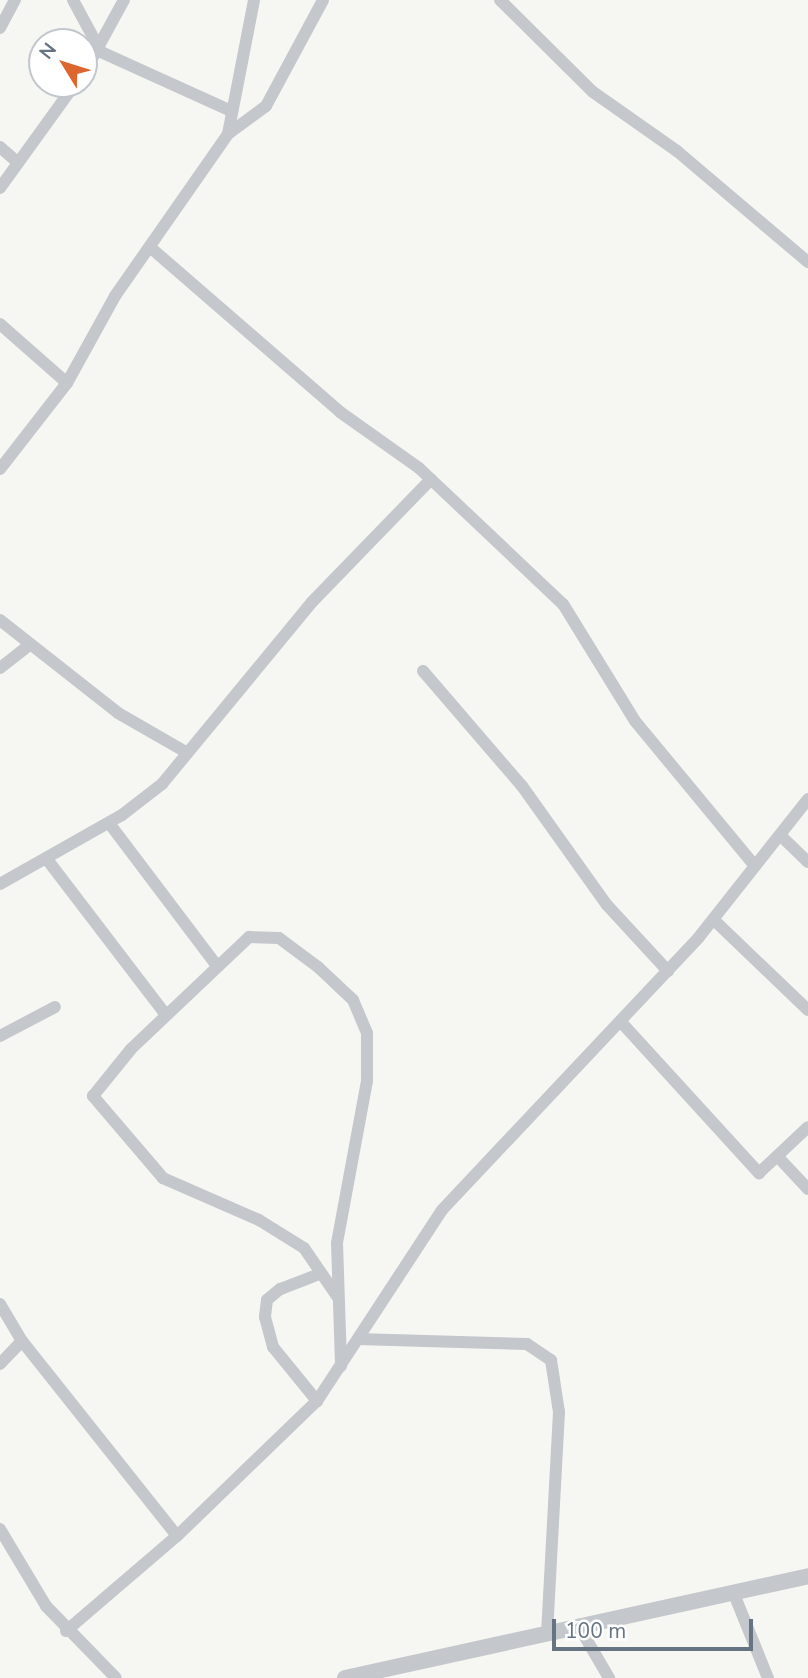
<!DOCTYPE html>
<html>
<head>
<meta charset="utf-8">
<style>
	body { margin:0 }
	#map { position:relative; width:808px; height:1678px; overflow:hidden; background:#f6f6f3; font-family:"Nunito Sans",sans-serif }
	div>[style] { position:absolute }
	.minor>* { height:12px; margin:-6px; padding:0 6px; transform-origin:6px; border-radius:6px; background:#c4c7cb }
	.tertiary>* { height:16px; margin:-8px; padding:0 8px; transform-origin:8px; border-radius:8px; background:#c4c7cb }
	span { translate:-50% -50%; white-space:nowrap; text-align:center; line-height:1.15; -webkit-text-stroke:7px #fff; paint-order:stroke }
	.north { position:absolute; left:28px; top:28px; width:70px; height:70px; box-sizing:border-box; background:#fff; border:2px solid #c2c7cd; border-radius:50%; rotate:308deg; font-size:19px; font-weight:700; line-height:28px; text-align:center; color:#667383 }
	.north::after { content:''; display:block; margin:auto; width:24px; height:32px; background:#dc662d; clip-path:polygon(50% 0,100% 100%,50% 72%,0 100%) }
	.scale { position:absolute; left:552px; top:1619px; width:201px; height:32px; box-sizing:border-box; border:4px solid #667383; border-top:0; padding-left:9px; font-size:21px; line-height:24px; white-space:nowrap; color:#667383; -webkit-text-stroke:5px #fff; paint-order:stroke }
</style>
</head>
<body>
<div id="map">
	<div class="minor">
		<i style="left:73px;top:0;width:59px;rotate:61.7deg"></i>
		<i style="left:101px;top:52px;width:143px;rotate:24.4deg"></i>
		<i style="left:500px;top:0;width:131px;rotate:44.7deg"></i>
		<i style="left:593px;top:92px;width:103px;rotate:35.1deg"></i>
		<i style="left:677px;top:151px;width:172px;rotate:40.3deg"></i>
		<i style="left:0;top:28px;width:32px;rotate:-62deg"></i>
		<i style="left:84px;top:73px;width:83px;rotate:-61.3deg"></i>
		<i style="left:228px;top:134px;width:47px;rotate:-36.4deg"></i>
		<i style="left:266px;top:106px;width:120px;rotate:-61.7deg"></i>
		<i style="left:0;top:147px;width:20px;rotate:41deg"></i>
		<i style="left:0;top:188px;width:128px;rotate:-54.2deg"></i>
		<i style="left:151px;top:248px;width:250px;rotate:40.9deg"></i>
		<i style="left:340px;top:412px;width:97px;rotate:35.3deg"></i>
		<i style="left:419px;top:468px;width:198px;rotate:43.4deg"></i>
		<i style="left:563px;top:604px;width:137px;rotate:58.4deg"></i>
		<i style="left:635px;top:721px;width:188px;rotate:50.4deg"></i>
		<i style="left:0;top:324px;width:89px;rotate:41.4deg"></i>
		<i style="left:0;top:469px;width:109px;rotate:-52.1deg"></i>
		<i style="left:67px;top:383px;width:99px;rotate:-61.1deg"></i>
		<i style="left:115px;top:296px;width:198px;rotate:-55.1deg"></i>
		<i style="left:228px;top:134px;width:136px;rotate:-79deg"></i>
		<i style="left:0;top:620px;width:150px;rotate:38.2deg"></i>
		<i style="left:118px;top:713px;width:76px;rotate:29.9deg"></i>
		<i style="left:0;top:668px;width:34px;rotate:-38deg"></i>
		<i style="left:423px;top:671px;width:152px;rotate:49.3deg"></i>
		<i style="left:522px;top:786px;width:146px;rotate:54.5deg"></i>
		<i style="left:607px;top:905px;width:90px;rotate:47.3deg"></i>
		<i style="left:109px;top:823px;width:179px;rotate:52.9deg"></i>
		<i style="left:780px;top:835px;width:39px;rotate:44deg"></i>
		<i style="left:46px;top:858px;width:198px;rotate:52.6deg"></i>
		<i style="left:0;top:884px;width:140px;rotate:-29.5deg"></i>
		<i style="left:122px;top:815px;width:51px;rotate:-37.8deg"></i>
		<i style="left:162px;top:784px;width:236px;rotate:-50.5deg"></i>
		<i style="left:312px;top:602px;width:171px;rotate:-45.9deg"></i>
		<i style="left:714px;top:920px;width:130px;rotate:43.8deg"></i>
		<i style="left:621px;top:1022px;width:205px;rotate:47.6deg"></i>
		<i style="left:759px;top:1173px;width:67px;rotate:-43.2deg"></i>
		<i style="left:0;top:1036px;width:62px;rotate:-27.8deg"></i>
		<i style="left:778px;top:1157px;width:44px;rotate:46.8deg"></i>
		<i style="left:317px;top:1275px;width:40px;rotate:159deg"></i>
		<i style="left:280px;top:1289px;width:17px;rotate:140deg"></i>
		<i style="left:267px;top:1300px;width:17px;rotate:97deg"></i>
		<i style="left:265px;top:1317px;width:31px;rotate:75deg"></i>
		<i style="left:273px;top:1347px;width:70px;rotate:50.8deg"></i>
		<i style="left:337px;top:1296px;width:58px;rotate:-124.5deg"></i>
		<i style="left:304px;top:1248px;width:53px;rotate:-148.1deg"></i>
		<i style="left:259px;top:1220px;width:105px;rotate:-156.4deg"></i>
		<i style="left:163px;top:1178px;width:108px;rotate:-130.5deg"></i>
		<i style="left:93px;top:1096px;width:60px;rotate:-51deg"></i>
		<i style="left:131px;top:1049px;width:163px;rotate:-43.5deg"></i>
		<i style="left:249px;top:937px;width:30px;rotate:2deg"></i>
		<i style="left:279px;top:938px;width:49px;rotate:36.6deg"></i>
		<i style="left:318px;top:967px;width:48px;rotate:43.3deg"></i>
		<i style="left:353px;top:1000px;width:36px;rotate:67deg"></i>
		<i style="left:367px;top:1033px;width:48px;rotate:90deg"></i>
		<i style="left:367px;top:1081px;width:165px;rotate:100.5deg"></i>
		<i style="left:337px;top:1243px;width:123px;rotate:88.1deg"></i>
		<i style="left:0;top:1304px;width:43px;rotate:59.3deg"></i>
		<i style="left:22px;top:1341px;width:32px;rotate:134deg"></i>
		<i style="left:358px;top:1339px;width:169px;rotate:1.7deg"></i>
		<i style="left:527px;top:1344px;width:29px;rotate:34deg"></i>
		<i style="left:551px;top:1360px;width:53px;rotate:81.3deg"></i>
		<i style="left:559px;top:1412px;width:223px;rotate:93.1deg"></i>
		<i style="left:22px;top:1341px;width:249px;rotate:51.5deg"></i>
		<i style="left:0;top:1529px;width:90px;rotate:59.1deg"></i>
		<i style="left:46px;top:1606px;width:100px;rotate:45.8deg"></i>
		<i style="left:734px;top:1594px;width:91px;rotate:68deg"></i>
		<i style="left:581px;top:1630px;width:56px;rotate:59.7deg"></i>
		<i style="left:66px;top:1631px;width:146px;rotate:-40.6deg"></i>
		<i style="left:177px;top:1536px;width:194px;rotate:-44deg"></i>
		<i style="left:317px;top:1401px;width:228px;rotate:-56.8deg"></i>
		<i style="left:442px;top:1210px;width:375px;rotate:-46.7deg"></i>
		<i style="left:699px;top:937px;width:176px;rotate:-51.7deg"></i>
	</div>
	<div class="tertiary">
		<i style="left:345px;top:1678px;width:474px;rotate:-12.4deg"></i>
	</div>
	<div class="north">N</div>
	<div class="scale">100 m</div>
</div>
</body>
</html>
